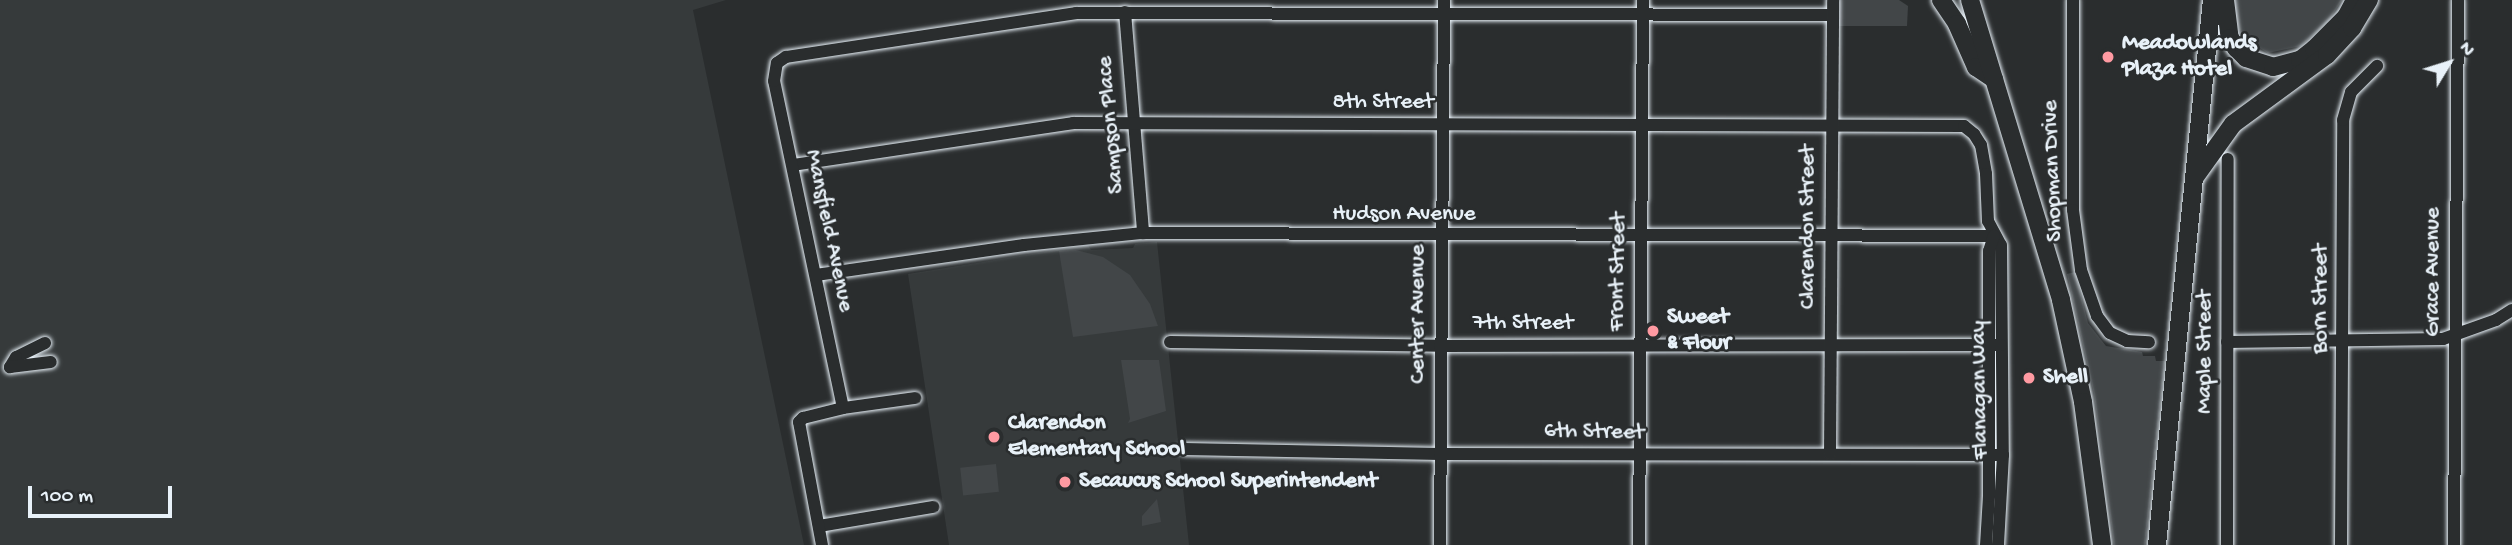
<!DOCTYPE html>
<html>
<head>
<meta charset="utf-8">
<style>
	body { margin:0 }
	#map { position:relative; width:2512px; height:545px; overflow:hidden; background:#2a2d2e; font-family:"Gochi Hand",sans-serif }
	div>[style] { position:absolute }
	.built>* { inset:0; background:#363a3b }
	.green>* { inset:0; background:#424648; transform-origin:0 0 }
	.roads { filter:drop-shadow(0 0 2px #e8f1f8) drop-shadow(0 0 2px #e8f1f8) }
	.minor>* { height:12px; margin:-6px; padding:0 6px; transform-origin:6px; border-radius:6px; background:#2a2d2e }
	.highway>* { height:18px; margin:-9px; padding:0 9px; transform-origin:9px; border-radius:9px; background:#2a2d2e }
	.dots>* { width:19px; height:19px; translate:-50% -50%; box-sizing:border-box; border:4px solid #2a2d2e; border-radius:50% }
	span { translate:-50% -50%; white-space:nowrap; text-align:center; line-height:1.15; -webkit-text-stroke:5px #2a2d2e; paint-order:stroke }
	.poi-label { font-size:23px; color:#e8f1f8; font-weight:700 }
	.left { translate:0 -50%; text-align:left }
	.street-label { font-size:23px; color:#e8f1f8 }
	.north { position:absolute; left:2414px; top:28px; width:70px; height:70px; -webkit-text-stroke:5px #2a2d2e; paint-order:stroke; rotate:52deg; font-size:19px; font-weight:700; line-height:28px; text-align:center; color:#e8f1f8 }
	.north::after { content:''; display:block; margin:auto; width:24px; height:32px; background:#e8f1f8; clip-path:polygon(50% 0,100% 100%,50% 72%,0 100%) }
	.scale { position:absolute; left:28px; top:486px; width:144px; height:32px; box-sizing:border-box; border:4px solid #e8f1f8; border-top:0; padding-left:9px; font-size:21px; line-height:24px; white-space:nowrap; color:#e8f1f8; -webkit-text-stroke:5px #2a2d2e; paint-order:stroke }
</style>
</head>
<body>
<div id="map">
	<div class="built">
		<i style="clip-path:polygon(0 0,726px 0,693px 10px,804px 545px,0 545px)"></i>
		<i style="clip-path:polygon(1157px 242px,1189px 545px,949px 545px,908px 274px,1088px 245px,1091px 250px,1133px 248px,1135px 244px)"></i>
	</div>
	<div class="green">
		<i style="clip-path:polygon(1839px 0,1899px 0,1908px 6px,1907px 26px,1839px 26px)"></i>
		<i style="clip-path:polygon(2233px 0,2342px 0,2329px 20px,2301px 46px,2268px 53px,2240px 36px)"></i>
		<i style="clip-path:polygon(1076px 250px,1103px 257px,1130px 275px,1150px 304px,1158px 326px,1073px 337px,1059px 251px)"></i>
		<i style="clip-path:polygon(2075px 272px,2088px 323px,2106px 346px,2142px 352px,2143px 356px,2155px 356px,2156px 361px,2165px 361px,2145px 545px,2114px 545px,2094px 394px,2067px 274px)"></i>
		<i style="clip-path:polygon(1121px 360px,1159px 360px,1166px 411px,1128px 423px,1130px 419px)"></i>
		<i style="left:996px;top:464px;width:28px;height:36px;rotate:84deg"></i>
		<i style="clip-path:polygon(1157px 499px,1161px 522px,1142px 526px,1142px 516px)"></i>
	</div>
	<div class="roads">
		<div class="minor">
			<i style="left:2073px;top:0;width:210px;rotate:90deg"></i>
			<i style="left:2073px;top:210px;width:61px;rotate:82.4deg"></i>
			<i style="left:2081px;top:270px;width:49px;rotate:70.8deg"></i>
			<i style="left:2097px;top:316px;width:21px;rotate:53deg"></i>
			<i style="left:2110px;top:333px;width:19px;rotate:25deg"></i>
			<i style="left:2127px;top:341px;width:22px;rotate:3deg"></i>
			<i style="left:1125px;top:12px;width:222px;rotate:85.3deg"></i>
			<i style="left:793px;top:165px;width:283px;rotate:-8.5deg"></i>
			<i style="left:1073px;top:123px;width:891px;rotate:0.19deg"></i>
			<i style="left:1964px;top:126px;width:13px;rotate:39deg"></i>
			<i style="left:1974px;top:134px;width:13px;rotate:58deg"></i>
			<i style="left:1981px;top:145px;width:29px;rotate:80deg"></i>
			<i style="left:1986px;top:174px;width:47px;rotate:87.6deg"></i>
			<i style="left:1988px;top:221px;width:27px;rotate:62deg"></i>
			<i style="left:2001px;top:245px;width:210px;rotate:89.5deg"></i>
			<i style="left:2003px;top:455px;width:90px;rotate:93.2deg"></i>
			<i style="left:816px;top:275px;width:210px;rotate:-8.2deg"></i>
			<i style="left:1024px;top:245px;width:120px;rotate:-5.8deg"></i>
			<i style="left:1143px;top:233px;width:851px;rotate:0.2deg"></i>
			<i style="left:1170px;top:342px;width:270px;rotate:0.8deg"></i>
			<i style="left:1440px;top:346px;width:561px;rotate:-0.1deg"></i>
			<i style="left:2227px;top:342px;width:216px;rotate:-0.8deg"></i>
			<i style="left:2443px;top:339px;width:56px;rotate:-19.7deg"></i>
			<i style="left:2496px;top:320px;width:19px;rotate:-32deg"></i>
			<i style="left:45px;top:343px;width:32px;rotate:154deg"></i>
			<i style="left:16px;top:357px;width:12px;rotate:121deg"></i>
			<i style="left:10px;top:367px;width:41px;rotate:-7deg"></i>
			<i style="left:843px;top:408px;width:334px;rotate:-101.9deg"></i>
			<i style="left:774px;top:81px;width:18px;rotate:-81deg"></i>
			<i style="left:777px;top:63px;width:11px;rotate:-34deg"></i>
			<i style="left:786px;top:57px;width:293px;rotate:-8.6deg"></i>
			<i style="left:1076px;top:13px;width:757px;rotate:0.15deg"></i>
			<i style="left:1184px;top:449px;width:256px;rotate:1.1deg"></i>
			<i style="left:1440px;top:454px;width:563px;rotate:0.1deg"></i>
			<i style="left:1830px;top:454px;width:454px;rotate:-89.6deg"></i>
			<i style="left:819px;top:526px;width:116px;rotate:-9.5deg"></i>
			<i style="left:822px;top:545px;width:125px;rotate:-100.6deg"></i>
			<i style="left:799px;top:422px;width:6px;rotate:-45deg"></i>
			<i style="left:803px;top:418px;width:41px;rotate:-14deg"></i>
			<i style="left:843px;top:408px;width:73px;rotate:-7.9deg"></i>
			<i style="left:1440px;top:545px;width:545px;rotate:-89.58deg"></i>
			<i style="left:1639px;top:545px;width:545px;rotate:-89.58deg"></i>
			<i style="left:1986px;top:545px;width:49px;rotate:-86.5deg"></i>
			<i style="left:1989px;top:496px;width:245px;rotate:-90deg"></i>
			<i style="left:1989px;top:251px;width:16px;rotate:-72deg"></i>
			<i style="left:2227px;top:545px;width:386px;rotate:-89.9deg"></i>
			<i style="left:2341px;top:545px;width:425px;rotate:-89.7deg"></i>
			<i style="left:2343px;top:120px;width:29px;rotate:-74deg"></i>
			<i style="left:2351px;top:92px;width:37px;rotate:-45deg"></i>
			<i style="left:2454px;top:545px;width:545px;rotate:-89.58deg"></i>
		</div>
		<div class="highway">
			<i style="left:1941px;top:0;width:29px;rotate:56deg"></i>
			<i style="left:1957px;top:24px;width:47px;rotate:66.2deg"></i>
			<i style="left:1976px;top:67px;width:22px;rotate:34deg"></i>
			<i style="left:1970px;top:0;width:313px;rotate:73.1deg"></i>
			<i style="left:2061px;top:300px;width:104px;rotate:77.8deg"></i>
			<i style="left:2083px;top:402px;width:144px;rotate:82.4deg"></i>
			<i style="left:2225px;top:0;width:38px;rotate:83deg"></i>
			<i style="left:2230px;top:38px;width:12px;rotate:59deg"></i>
			<i style="left:2236px;top:48px;width:14px;rotate:45deg"></i>
			<i style="left:2246px;top:58px;width:28px;rotate:18deg"></i>
			<i style="left:2273px;top:67px;width:28px;rotate:-15deg"></i>
			<i style="left:2300px;top:60px;width:18px;rotate:-38deg"></i>
			<i style="left:2314px;top:49px;width:45px;rotate:-45deg"></i>
			<i style="left:2346px;top:17px;width:19px;rotate:-62deg"></i>
			<i style="left:2195px;top:177px;width:65px;rotate:-54.4deg"></i>
			<i style="left:2233px;top:124px;width:117px;rotate:-36.3deg"></i>
			<i style="left:2327px;top:55px;width:37px;rotate:-47deg"></i>
			<i style="left:2352px;top:28px;width:33px;rotate:-59deg"></i>
			<i style="left:2157px;top:545px;width:548px;rotate:-84.24deg"></i>
		</div>
	</div>
	<div class="dots">
		<i style="left:2108px;top:57px;background:#ff9aa2"></i>
		<i style="left:1653px;top:331px;background:#ff9aa2"></i>
		<i style="left:2029px;top:378px;background:#ff9aa2"></i>
		<i style="left:994px;top:437px;background:#ff9aa2"></i>
		<i style="left:1065px;top:482px;background:#ff9aa2"></i>
	</div>
	<div class="poi-label">
		<span class="left" style="left:2122px;top:57px">Meadowlands<br>Plaza Hotel</span>
		<span class="left" style="left:1667px;top:331px">Sweet<br>&amp; Flour</span>
		<span class="left" style="left:2043px;top:378px">Shell</span>
		<span class="left" style="left:1008px;top:437px">Clarendon<br>Elementary School</span>
		<span class="left" style="left:1079px;top:482px">Secaucus School Superintendent</span>
	</div>
	<div class="street-label">
		<span style="left:1383px;top:103px">8th Street</span>
		<span style="left:1112px;top:125px;rotate:-95deg">Sampson Place</span>
		<span style="left:2054px;top:171px;rotate:-92deg">Shopman Drive</span>
		<span style="left:1404px;top:215px">Hudson Avenue</span>
		<span style="left:1809px;top:227px;rotate:-90deg">Clarendon Street</span>
		<span style="left:828px;top:231px;rotate:78deg">Mansfield Avenue</span>
		<span style="left:1619px;top:272px;rotate:-89deg">Front Street</span>
		<span style="left:2434px;top:272px;rotate:-90deg">Grace Avenue</span>
		<span style="left:2322px;top:299px;rotate:-90deg">Born Street</span>
		<span style="left:1419px;top:314px;rotate:-90deg">Center Avenue</span>
		<span style="left:1523px;top:324px">7th Street</span>
		<span style="left:2206px;top:352px;rotate:-90deg">Maple Street</span>
		<span style="left:1981px;top:390px;rotate:-91deg">Flanagan Way</span>
		<span style="left:1594px;top:433px;rotate:1deg">6th Street</span>
	</div>
	<div class="north">N</div>
	<div class="scale">100 m</div>
</div>
</body>
</html>
